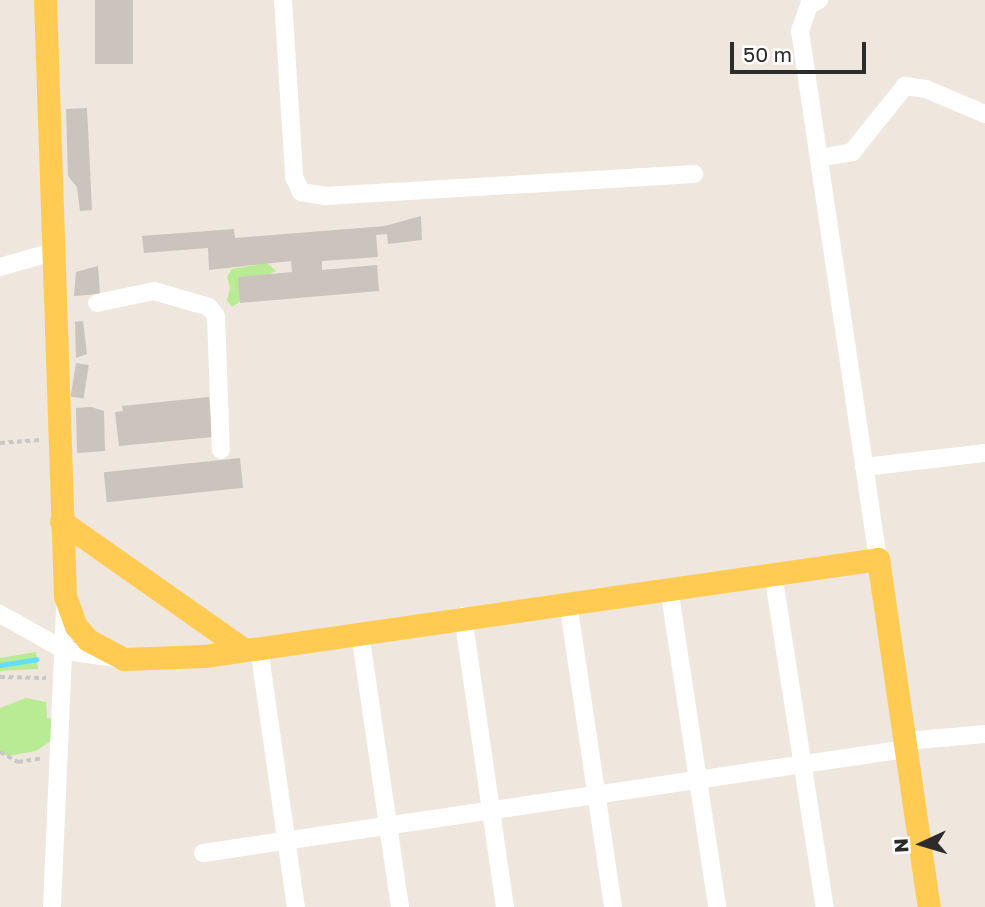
<!DOCTYPE html>
<html>
<head>
<meta charset="utf-8">
<style>
	body { margin:0 }
	#map { position:relative; width:985px; height:907px; overflow:hidden; background:#efe6dd; font-family:"Golos Text",sans-serif }
	div>[style] { position:absolute }
	.green>* { inset:0; background:#b8eb94 }
	.stream>* { height:5px; margin:-2.5px; padding:0 2.5px; transform-origin:2.5px; border-radius:2.5px; background:#66defb }
	.building>* { inset:0; background:#cac4bc; transform-origin:0 0 }
	.path>* { height:3.5px; margin-top:-1.75px; transform-origin:0; background:repeating-linear-gradient(90deg,#c8c8c8 0 5px,transparent 0 8.5px) }
	.minor>* { height:18px; margin:-9px; padding:0 9px; transform-origin:9px; border-radius:9px; background:#fff }
	.major>* { height:23px; margin:-11.5px; padding:0 11.5px; transform-origin:11.5px; border-radius:11.5px; background:#ffcb52 }
	span { translate:-50% -50%; white-space:nowrap; text-align:center; line-height:1.15; -webkit-text-stroke:5px #fff; paint-order:stroke }
	.north { position:absolute; left:887px; top:809px; width:70px; height:70px; -webkit-text-stroke:5px #fff; paint-order:stroke; rotate:266deg; font-size:19px; font-weight:700; line-height:28px; text-align:center; color:#2c2c2c }
	.north::after { content:''; display:block; margin:auto; width:24px; height:32px; background:#2c2c2c; clip-path:polygon(50% 0,100% 100%,50% 72%,0 100%) }
	.scale { position:absolute; left:730px; top:42px; width:136px; height:32px; box-sizing:border-box; border:4px solid #2c2c2c; border-top:0; padding-left:9px; font-size:21px; line-height:24px; white-space:nowrap; color:#2c2c2c; -webkit-text-stroke:5px #fff; paint-order:stroke }
</style>
</head>
<body>
<div id="map">
	<div class="green">
		<i style="clip-path:polygon(267px 263px,276px 271px,270px 274px,271px 279px,232px 307px,227px 300px,230px 288px,227px 277px,232px 269px)"></i>
		<i style="clip-path:polygon(36px 652px,38px 669px,0 671px,0 658px)"></i>
		<i style="clip-path:polygon(26px 698px,46px 702px,47px 718px,54px 719px,52px 740px,36px 751px,7px 756px,0 752px,0 708px)"></i>
	</div>
	<div class="stream">
		<i style="left:0;top:665px;width:37px;rotate:-9deg"></i>
	</div>
	<div class="building">
		<i style="left:95px;top:0;width:38px;height:64px"></i>
		<i style="clip-path:polygon(87px 108px,92px 210px,80px 211px,77px 187px,68px 176px,66px 109px)"></i>
		<i style="clip-path:polygon(421px 216px,422px 240px,388px 244px,387px 234px,376px 235px,378px 257px,322px 261px,322px 270px,377px 265px,379px 291px,240px 303px,238px 277px,292px 272px,291px 261px,209px 270px,208px 248px,144px 253px,142px 236px,234px 229px,235px 238px,385px 226px)"></i>
		<i style="clip-path:polygon(98px 266px,100px 294px,74px 296px,76px 272px)"></i>
		<i style="clip-path:polygon(83px 321px,87px 354px,76px 358px,75px 322px)"></i>
		<i style="left:76px;top:363px;width:13px;height:34px;rotate:9deg"></i>
		<i style="clip-path:polygon(209px 397px,213px 437px,119px 446px,115px 412px,123px 411px,122px 406px)"></i>
		<i style="clip-path:polygon(91px 407px,104px 411px,105px 451px,77px 453px,76px 408px)"></i>
		<i style="left:240px;top:458px;width:30px;height:137px;rotate:84deg"></i>
	</div>
	<div class="path">
		<i style="left:0;top:443px;width:40px;rotate:-4.3deg"></i>
		<i style="left:0;top:677px;width:46px;rotate:1.2deg"></i>
		<i style="left:0;top:752px;width:21px;rotate:29deg"></i>
		<i style="left:18px;top:762px;width:25px;rotate:-9deg"></i>
	</div>
	<div class="minor">
		<i style="left:283px;top:0;width:177px;rotate:86.4deg"></i>
		<i style="left:294px;top:177px;width:17px;rotate:65deg"></i>
		<i style="left:301px;top:192px;width:24px;rotate:9deg"></i>
		<i style="left:325px;top:196px;width:370px;rotate:-3.4deg"></i>
		<i style="left:819px;top:0;width:11px;rotate:153deg"></i>
		<i style="left:809px;top:5px;width:28px;rotate:109deg"></i>
		<i style="left:800px;top:31px;width:534px;rotate:81.6deg"></i>
		<i style="left:819px;top:158px;width:34px;rotate:-10deg"></i>
		<i style="left:852px;top:152px;width:85px;rotate:-51.2deg"></i>
		<i style="left:905px;top:86px;width:21px;rotate:8deg"></i>
		<i style="left:926px;top:89px;width:64px;rotate:23deg"></i>
		<i style="left:0;top:267px;width:54px;rotate:-16.1deg"></i>
		<i style="left:97px;top:303px;width:58px;rotate:-11.9deg"></i>
		<i style="left:154px;top:291px;width:57px;rotate:16.2deg"></i>
		<i style="left:209px;top:307px;width:11px;rotate:52deg"></i>
		<i style="left:216px;top:316px;width:134px;rotate:87.9deg"></i>
		<i style="left:864px;top:467px;width:122px;rotate:-6.6deg"></i>
		<i style="left:773px;top:573px;width:338px;rotate:81.2deg"></i>
		<i style="left:669px;top:588px;width:323px;rotate:81.4deg"></i>
		<i style="left:568px;top:602px;width:308px;rotate:81.6deg"></i>
		<i style="left:0;top:614px;width:76px;rotate:29.3deg"></i>
		<i style="left:66px;top:651px;width:57px;rotate:8.1deg"></i>
		<i style="left:463px;top:616px;width:294px;rotate:81.8deg"></i>
		<i style="left:360px;top:633px;width:277px;rotate:81.7deg"></i>
		<i style="left:259px;top:648px;width:262px;rotate:81.9deg"></i>
		<i style="left:907px;top:741px;width:78px;rotate:-5.1deg"></i>
		<i style="left:203px;top:853px;width:711px;rotate:-8.42deg"></i>
		<i style="left:52px;top:907px;width:300px;rotate:-87.5deg"></i>
	</div>
	<div class="major">
		<i style="left:45px;top:0;width:596px;rotate:88.08deg"></i>
		<i style="left:65px;top:596px;width:32px;rotate:70deg"></i>
		<i style="left:76px;top:626px;width:18px;rotate:49deg"></i>
		<i style="left:88px;top:640px;width:41px;rotate:27.8deg"></i>
		<i style="left:124px;top:659px;width:81px;rotate:-2.1deg"></i>
		<i style="left:205px;top:656px;width:680px;rotate:-8.2deg"></i>
		<i style="left:878px;top:559px;width:352px;rotate:81.7deg"></i>
		<i style="left:61px;top:521px;width:223px;rotate:35.1deg"></i>
	</div>
	<div class="north">N</div>
	<div class="scale">50 m</div>
</div>
</body>
</html>
